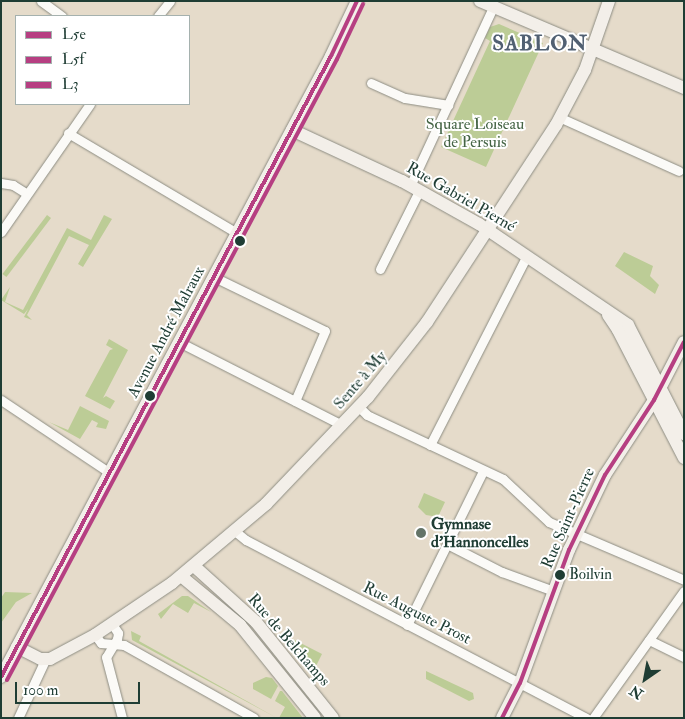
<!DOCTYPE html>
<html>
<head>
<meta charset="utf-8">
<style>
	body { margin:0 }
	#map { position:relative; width:685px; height:719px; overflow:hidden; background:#e5dbca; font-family:"IM FELL Double Pica",serif }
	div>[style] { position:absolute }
	.green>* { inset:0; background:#bccc96; transform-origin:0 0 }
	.roads { filter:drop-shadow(0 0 1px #8d8d83) drop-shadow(0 0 1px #8d8d83) }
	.street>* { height:9px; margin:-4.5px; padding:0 4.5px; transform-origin:4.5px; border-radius:4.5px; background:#fbfaf7 }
	.secondary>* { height:12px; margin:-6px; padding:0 6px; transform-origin:6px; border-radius:6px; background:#f3efe9 }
	.bus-1>* { height:4px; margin:-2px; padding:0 2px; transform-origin:2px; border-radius:2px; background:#b63f82 }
	.bus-2>* { height:4px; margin:-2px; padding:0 2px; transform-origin:2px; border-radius:2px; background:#b63f82 }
	.bus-3>* { height:4px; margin:-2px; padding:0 2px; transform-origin:2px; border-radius:2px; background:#b63f82 }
	.dots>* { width:14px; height:14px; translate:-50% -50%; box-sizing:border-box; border:2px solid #fff; border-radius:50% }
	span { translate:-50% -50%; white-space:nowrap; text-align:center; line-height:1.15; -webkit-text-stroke:4px #fff; paint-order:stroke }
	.bus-label { font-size:15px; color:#1f3d34 }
	.left { translate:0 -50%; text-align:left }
	.park-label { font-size:16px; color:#446444 }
	.street-label { font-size:16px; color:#1f3d34 }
	.poi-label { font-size:16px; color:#1f3d34; font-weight:700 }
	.district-label { font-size:21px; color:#516072; font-weight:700; letter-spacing:1px }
	.frame { position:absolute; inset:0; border:2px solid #1f3d34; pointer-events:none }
	.legend { position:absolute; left:15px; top:15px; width:175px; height:90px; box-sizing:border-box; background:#fff; border:1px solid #a5b1ae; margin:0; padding:6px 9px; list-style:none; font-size:15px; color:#1f3d34 }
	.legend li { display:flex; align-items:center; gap:10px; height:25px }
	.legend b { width:25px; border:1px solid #a5b1ae }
	.north { position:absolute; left:620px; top:654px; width:50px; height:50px; -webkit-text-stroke:4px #fff; paint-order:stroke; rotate:213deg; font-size:14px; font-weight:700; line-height:20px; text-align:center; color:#1f3d34 }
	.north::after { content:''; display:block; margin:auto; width:18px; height:22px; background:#1f3d34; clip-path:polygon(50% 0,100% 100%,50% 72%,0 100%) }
	.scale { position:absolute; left:15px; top:682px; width:125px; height:22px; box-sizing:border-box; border:2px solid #1f3d34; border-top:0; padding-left:6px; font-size:15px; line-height:18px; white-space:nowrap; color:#1f3d34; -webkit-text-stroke:4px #fff; paint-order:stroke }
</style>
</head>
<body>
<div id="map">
	<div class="green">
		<i style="clip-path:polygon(499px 24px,543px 43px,486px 167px,441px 147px,490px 41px,485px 38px,490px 27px)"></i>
		<i style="left:47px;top:215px;width:5px;height:74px;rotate:37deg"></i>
		<i style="clip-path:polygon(104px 215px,112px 219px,83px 267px,78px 264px,89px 245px,69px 236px,27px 315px,32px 320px,24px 317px,28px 309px,24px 314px,1px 300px,10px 287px,5px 302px,23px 310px,67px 228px,91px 240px)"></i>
		<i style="clip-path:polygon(624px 252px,653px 266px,650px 276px,659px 285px,655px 294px,615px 266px)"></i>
		<i style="clip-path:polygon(109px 339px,128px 350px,103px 398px,106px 396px,115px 401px,110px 409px,85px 396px,110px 350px,113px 349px,106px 345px)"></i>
		<i style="clip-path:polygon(80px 406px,109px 421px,106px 429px,96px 427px,98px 423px,92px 420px,80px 439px,49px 422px,68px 430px)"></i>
		<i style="clip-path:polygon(424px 493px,445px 502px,438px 517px,426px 515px,418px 507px)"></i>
		<i style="clip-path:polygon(5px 592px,32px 593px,16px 602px,1px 623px,1px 598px)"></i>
		<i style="clip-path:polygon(182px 596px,188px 596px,211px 612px,194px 603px,188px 613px,173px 604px,161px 619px,158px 614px)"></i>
		<i style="clip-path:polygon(131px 631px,141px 636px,139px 641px,277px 718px,132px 640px)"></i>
		<i style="clip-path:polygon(281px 633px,322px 654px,311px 676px,280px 635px)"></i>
		<i style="clip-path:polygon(426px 671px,473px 693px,474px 699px,469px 701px,426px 679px)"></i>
		<i style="clip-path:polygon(266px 677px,272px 678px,278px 686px,271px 699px,253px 689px,253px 683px)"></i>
		<i style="clip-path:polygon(280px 691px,282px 691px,303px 718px,279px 718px,285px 707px,275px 701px)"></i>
	</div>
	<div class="roads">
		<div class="street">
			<i style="left:41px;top:1px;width:26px;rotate:36deg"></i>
			<i style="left:158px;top:16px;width:19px;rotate:-51deg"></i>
			<i style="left:371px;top:83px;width:37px;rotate:24deg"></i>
			<i style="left:405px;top:98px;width:44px;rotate:9.2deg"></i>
			<i style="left:561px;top:118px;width:129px;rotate:24.2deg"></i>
			<i style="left:68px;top:133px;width:196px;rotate:30.6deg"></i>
			<i style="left:1px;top:183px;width:12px;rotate:9deg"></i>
			<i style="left:13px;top:185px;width:15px;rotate:32deg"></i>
			<i style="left:410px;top:186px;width:197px;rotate:-65.1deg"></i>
			<i style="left:1px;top:232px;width:156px;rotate:-55.2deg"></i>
			<i style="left:380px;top:269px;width:87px;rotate:-63.4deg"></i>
			<i style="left:214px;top:277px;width:123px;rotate:25.9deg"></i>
			<i style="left:325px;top:331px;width:76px;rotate:113.2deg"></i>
			<i style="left:179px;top:342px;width:183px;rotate:27deg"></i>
			<i style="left:1px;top:400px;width:131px;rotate:33.8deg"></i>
			<i style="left:359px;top:407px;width:11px;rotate:45deg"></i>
			<i style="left:367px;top:415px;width:150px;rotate:25.2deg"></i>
			<i style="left:503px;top:479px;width:63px;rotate:43.1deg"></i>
			<i style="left:549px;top:522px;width:147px;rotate:23.2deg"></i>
			<i style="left:430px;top:445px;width:211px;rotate:-62.9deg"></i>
			<i style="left:236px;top:532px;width:13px;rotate:39deg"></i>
			<i style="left:246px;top:540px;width:384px;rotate:27.6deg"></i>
			<i style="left:447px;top:544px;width:62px;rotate:27deg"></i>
			<i style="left:502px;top:572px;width:55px;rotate:20.1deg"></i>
			<i style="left:112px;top:624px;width:11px;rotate:56deg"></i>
			<i style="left:118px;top:633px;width:6px;rotate:99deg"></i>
			<i style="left:117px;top:639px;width:21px;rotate:121deg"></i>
			<i style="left:106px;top:657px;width:63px;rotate:75.3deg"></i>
			<i style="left:407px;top:625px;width:172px;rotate:-63.7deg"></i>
			<i style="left:95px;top:635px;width:10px;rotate:53deg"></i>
			<i style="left:101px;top:643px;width:23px;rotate:5deg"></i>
			<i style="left:124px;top:645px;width:149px;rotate:29.3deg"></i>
			<i style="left:649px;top:640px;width:39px;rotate:26deg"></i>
			<i style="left:18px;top:718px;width:64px;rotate:-65deg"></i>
			<i style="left:593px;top:718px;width:156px;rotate:-54.4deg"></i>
		</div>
		<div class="secondary">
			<i style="left:480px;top:1px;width:222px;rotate:23.1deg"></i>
			<i style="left:292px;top:130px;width:121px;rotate:24.9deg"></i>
			<i style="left:402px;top:181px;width:88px;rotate:29.2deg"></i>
			<i style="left:479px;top:224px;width:180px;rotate:34.1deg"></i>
			<i style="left:628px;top:325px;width:123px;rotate:62.8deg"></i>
			<i style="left:608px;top:315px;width:18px;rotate:56deg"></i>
			<i style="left:618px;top:330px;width:144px;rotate:62.7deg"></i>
			<i style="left:194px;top:566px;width:84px;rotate:42.1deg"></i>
			<i style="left:256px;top:622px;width:123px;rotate:51.3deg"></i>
			<i style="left:181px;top:576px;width:77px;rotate:39.7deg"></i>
			<i style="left:240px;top:625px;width:119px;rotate:51.1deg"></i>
			<i style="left:17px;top:647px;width:27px;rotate:27deg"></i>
			<i style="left:41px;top:659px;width:9px"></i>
			<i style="left:50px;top:659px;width:51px;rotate:-28.1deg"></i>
			<i style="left:95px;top:635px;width:93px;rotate:-34deg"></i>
			<i style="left:172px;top:583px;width:123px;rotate:-40deg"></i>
			<i style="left:266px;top:504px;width:148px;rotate:-46.4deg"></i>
			<i style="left:368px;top:397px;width:95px;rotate:-51.8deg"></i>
			<i style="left:427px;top:322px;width:235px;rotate:-56.8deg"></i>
			<i style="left:556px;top:125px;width:62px;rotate:-62.2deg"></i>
			<i style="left:585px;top:70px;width:73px;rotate:-70.8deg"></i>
			<i style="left:1px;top:677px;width:703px;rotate:-62.01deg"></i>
			<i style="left:331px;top:56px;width:61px;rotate:-64.7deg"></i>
			<i style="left:502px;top:718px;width:39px;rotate:-63deg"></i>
			<i style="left:520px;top:683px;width:142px;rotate:-69.8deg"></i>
			<i style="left:569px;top:550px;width:83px;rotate:-64.4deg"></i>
			<i style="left:605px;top:475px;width:90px;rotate:-56.8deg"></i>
			<i style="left:654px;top:400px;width:65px;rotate:-62.7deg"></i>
		</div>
	</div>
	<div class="bus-1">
		<i style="left:1px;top:677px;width:703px;rotate:-62.01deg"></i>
		<i style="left:331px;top:56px;width:61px;rotate:-64.7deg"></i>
	</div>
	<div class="bus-2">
		<i style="left:7px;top:680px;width:703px;rotate:-62.01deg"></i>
		<i style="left:337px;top:59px;width:61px;rotate:-64.7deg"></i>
	</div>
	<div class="bus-3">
		<i style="left:502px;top:718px;width:39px;rotate:-63deg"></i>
		<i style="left:520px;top:683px;width:142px;rotate:-69.8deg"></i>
		<i style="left:569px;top:550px;width:83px;rotate:-64.4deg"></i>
		<i style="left:605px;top:475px;width:90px;rotate:-56.8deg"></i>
		<i style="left:654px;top:400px;width:65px;rotate:-62.7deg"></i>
	</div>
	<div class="dots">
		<i style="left:240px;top:241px;background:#1f3d34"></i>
		<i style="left:150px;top:396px;background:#1f3d34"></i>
		<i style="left:421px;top:533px;background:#647468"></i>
		<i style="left:560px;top:575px;background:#1f3d34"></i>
	</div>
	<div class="bus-label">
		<span class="left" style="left:569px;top:575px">Boilvin</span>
	</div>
	<div class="park-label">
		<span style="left:475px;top:133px">Square Loiseau<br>de Persuis</span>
	</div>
	<div class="street-label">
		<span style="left:461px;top:197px;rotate:30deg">Rue Gabriel Pierné</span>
		<span style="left:166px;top:332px;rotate:-62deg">Avenue André Malraux</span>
		<span style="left:360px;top:380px;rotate:-49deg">Sente à My</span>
		<span style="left:568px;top:518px;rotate:-66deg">Rue Saint-Pierre</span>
		<span style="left:417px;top:613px;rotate:27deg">Rue Auguste Prost</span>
		<span style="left:289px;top:640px;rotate:49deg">Rue de Belchamps</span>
	</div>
	<div class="poi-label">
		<span class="left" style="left:431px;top:533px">Gymnase<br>d'Hannoncelles</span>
	</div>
	<div class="district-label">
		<span style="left:540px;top:44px">SABLON</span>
	</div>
	<div class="frame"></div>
	<ul class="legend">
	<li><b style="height:6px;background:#b63f82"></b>L5e</li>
	<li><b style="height:6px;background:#b63f82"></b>L5f</li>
	<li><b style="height:6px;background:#b63f82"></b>L3</li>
	</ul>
	<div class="north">N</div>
	<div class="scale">100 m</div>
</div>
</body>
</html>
